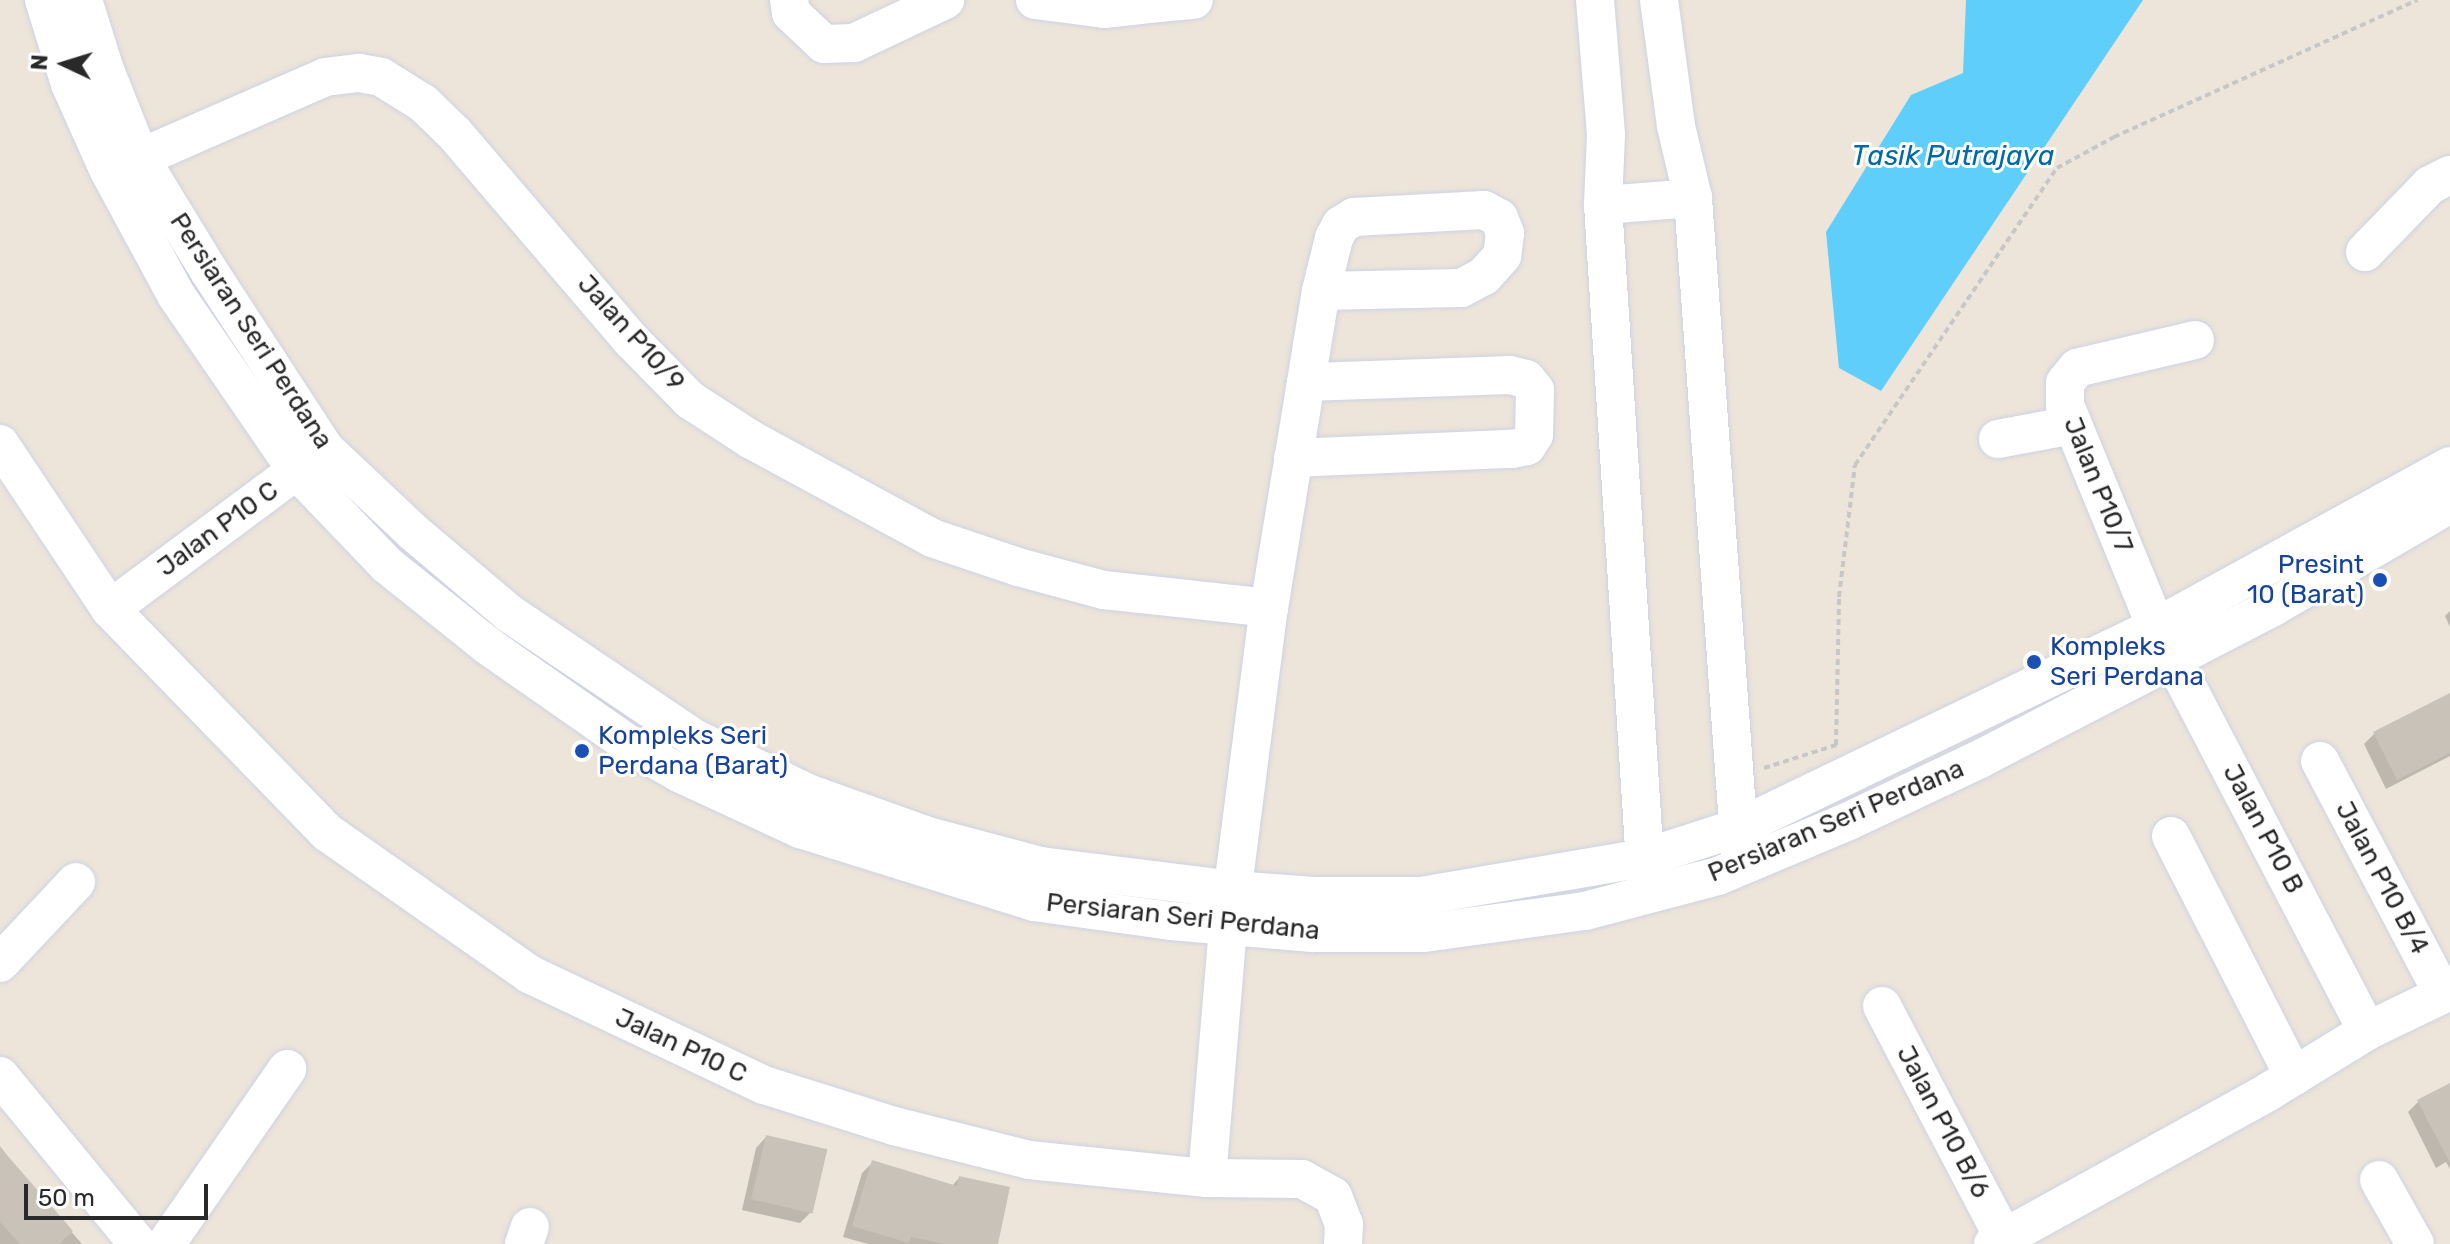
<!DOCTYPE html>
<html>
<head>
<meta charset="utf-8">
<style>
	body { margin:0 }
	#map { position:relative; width:2450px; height:1244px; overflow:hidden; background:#ede5d9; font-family:Rubik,sans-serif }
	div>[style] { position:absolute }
	.water>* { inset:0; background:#60cefb }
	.shadow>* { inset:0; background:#0003 }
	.building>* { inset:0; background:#c8c2b9; transform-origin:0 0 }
	.path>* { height:4px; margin-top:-2px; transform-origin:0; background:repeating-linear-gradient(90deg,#c7c7c7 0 6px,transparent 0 10px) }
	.roads { filter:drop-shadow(0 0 2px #ced2e4) drop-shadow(0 0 2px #ced2e4) }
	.minor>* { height:38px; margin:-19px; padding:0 19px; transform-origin:19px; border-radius:19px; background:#fff }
	.dots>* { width:22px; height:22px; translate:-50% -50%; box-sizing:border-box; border:4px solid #fff; border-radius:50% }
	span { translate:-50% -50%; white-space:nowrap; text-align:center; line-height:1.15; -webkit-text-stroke:6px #fff; paint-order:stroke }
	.street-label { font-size:26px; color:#292929 }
	.transit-label { font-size:26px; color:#164399 }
	.right { translate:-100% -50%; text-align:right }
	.left { translate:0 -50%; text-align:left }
	.water-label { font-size:28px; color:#0069a7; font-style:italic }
	.north { position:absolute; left:24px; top:24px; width:80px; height:80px; -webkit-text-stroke:6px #fff; paint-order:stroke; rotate:274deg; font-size:22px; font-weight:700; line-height:32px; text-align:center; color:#292929 }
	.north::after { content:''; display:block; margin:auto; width:28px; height:36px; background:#292929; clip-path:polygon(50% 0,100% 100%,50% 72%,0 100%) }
	.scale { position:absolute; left:24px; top:1184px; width:184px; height:36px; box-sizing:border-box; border:4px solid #292929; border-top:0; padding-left:10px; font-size:24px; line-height:28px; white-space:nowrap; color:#292929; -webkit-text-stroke:6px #fff; paint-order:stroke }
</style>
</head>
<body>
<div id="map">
	<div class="water">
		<i style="clip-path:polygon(1966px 0,2143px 0,1881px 391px,1839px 368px,1826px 232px,1911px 95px,1963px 73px)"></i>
	</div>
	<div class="shadow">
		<i style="clip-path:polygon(2450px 611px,2450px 627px,2445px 616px)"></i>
		<i style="clip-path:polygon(2450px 695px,2450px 756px,2386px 789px,2364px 744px,2374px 734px)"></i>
		<i style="clip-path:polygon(2450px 1085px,2450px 1169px,2446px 1162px,2436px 1168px,2408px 1112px,2418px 1102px)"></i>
		<i style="clip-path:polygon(766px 1137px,811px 1212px,800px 1223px,742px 1210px,756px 1148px)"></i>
		<i style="clip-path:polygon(0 1146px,16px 1168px,82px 1244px,0 1244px)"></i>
		<i style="clip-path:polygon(873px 1162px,952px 1186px,959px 1178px,996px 1244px,868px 1244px,843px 1237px,862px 1173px)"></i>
	</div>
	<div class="building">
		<i style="clip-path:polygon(2450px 693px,2450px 753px,2397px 780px,2373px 732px)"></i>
		<i style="clip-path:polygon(2450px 1083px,2450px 1163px,2417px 1100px)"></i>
		<i style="left:766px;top:1135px;width:63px;height:66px;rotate:13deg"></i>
		<i style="clip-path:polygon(0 1147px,73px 1231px,59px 1244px,20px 1244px,0 1222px)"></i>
		<i style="clip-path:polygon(872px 1160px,957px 1186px,959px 1176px,1010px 1187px,998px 1244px,945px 1244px,911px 1237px,909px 1243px,852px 1226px)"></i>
	</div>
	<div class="path">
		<i style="left:1764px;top:768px;width:76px;rotate:-17.7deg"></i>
		<i style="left:1836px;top:745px;width:148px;rotate:-88.8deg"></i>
		<i style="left:1839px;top:597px;width:133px;rotate:-83.1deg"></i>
		<i style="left:1855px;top:465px;width:359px;rotate:-55.8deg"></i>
		<i style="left:2057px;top:168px;width:65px;rotate:-28.5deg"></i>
		<i style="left:2114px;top:137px;width:333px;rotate:-24.3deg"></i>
	</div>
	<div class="roads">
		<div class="minor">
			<i style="left:44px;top:0;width:88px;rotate:72.8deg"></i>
			<i style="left:70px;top:84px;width:95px;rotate:65.9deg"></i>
			<i style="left:109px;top:171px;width:141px;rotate:61.6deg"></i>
			<i style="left:176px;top:295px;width:214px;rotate:55.5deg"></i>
			<i style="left:297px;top:471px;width:130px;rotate:46.2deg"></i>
			<i style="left:387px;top:565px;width:129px;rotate:38.7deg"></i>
			<i style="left:488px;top:646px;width:177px;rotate:34.9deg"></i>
			<i style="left:633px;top:747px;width:55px;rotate:29.4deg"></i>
			<i style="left:681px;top:774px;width:131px;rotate:24.8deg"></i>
			<i style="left:800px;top:829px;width:245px;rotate:17.3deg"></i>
			<i style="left:1034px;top:902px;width:138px;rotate:7.9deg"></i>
			<i style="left:1171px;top:921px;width:142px;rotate:4.9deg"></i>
			<i style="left:1312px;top:933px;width:112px"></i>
			<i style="left:1424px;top:933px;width:162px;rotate:-7.8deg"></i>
			<i style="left:1585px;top:911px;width:138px;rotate:-14.7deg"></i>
			<i style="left:1718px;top:876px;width:144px;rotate:-22.8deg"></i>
			<i style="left:1851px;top:820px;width:143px;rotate:-25.3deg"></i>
			<i style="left:1980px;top:759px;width:330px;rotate:-27.4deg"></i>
			<i style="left:2273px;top:607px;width:205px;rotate:-30.2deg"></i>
			<i style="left:83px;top:0;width:73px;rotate:72.6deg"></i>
			<i style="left:105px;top:70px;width:95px;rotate:68.3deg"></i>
			<i style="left:140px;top:158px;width:132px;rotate:58.6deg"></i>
			<i style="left:209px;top:271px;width:212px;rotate:56.9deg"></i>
			<i style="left:325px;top:449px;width:121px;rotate:43.3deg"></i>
			<i style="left:413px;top:532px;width:127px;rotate:40.2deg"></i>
			<i style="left:510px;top:614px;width:222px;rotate:34deg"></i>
			<i style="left:694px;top:738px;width:129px;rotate:25.8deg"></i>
			<i style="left:810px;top:794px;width:125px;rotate:19.6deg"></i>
			<i style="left:928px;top:836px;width:117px;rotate:14.9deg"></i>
			<i style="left:1041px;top:866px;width:193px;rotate:7.1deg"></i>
			<i style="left:1233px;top:890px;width:81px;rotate:4.2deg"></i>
			<i style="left:1314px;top:896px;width:107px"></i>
			<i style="left:1421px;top:896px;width:226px;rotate:-9.7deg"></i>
			<i style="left:1644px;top:858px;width:101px;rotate:-17.9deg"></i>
			<i style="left:1740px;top:827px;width:462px;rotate:-25.7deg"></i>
			<i style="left:2156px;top:627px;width:335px;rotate:-28.7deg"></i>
			<i style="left:789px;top:0;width:13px;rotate:81deg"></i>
			<i style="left:791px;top:13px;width:45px;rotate:43.2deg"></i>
			<i style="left:824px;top:44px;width:30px;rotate:-2deg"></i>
			<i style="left:854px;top:43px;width:101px;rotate:-25.3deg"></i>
			<i style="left:1035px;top:0;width:70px;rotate:7.4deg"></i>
			<i style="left:1104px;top:9px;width:54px;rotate:-6.3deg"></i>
			<i style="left:1157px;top:0;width:3px;rotate:72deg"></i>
			<i style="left:1158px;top:3px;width:36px;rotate:-5deg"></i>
			<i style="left:1595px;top:0;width:135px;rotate:85.3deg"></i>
			<i style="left:1606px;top:135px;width:70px;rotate:92.5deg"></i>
			<i style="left:1603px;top:205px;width:676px;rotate:86.35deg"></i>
			<i style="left:1659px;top:0;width:127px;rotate:82.3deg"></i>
			<i style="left:1676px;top:126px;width:74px;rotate:76.7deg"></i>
			<i style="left:1693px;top:198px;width:656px;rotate:85.89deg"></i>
			<i style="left:140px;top:158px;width:202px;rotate:-23.6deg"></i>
			<i style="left:325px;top:77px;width:34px;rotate:-7deg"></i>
			<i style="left:359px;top:73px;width:22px;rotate:10deg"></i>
			<i style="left:381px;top:77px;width:49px;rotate:31.8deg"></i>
			<i style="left:423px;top:103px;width:45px;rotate:44.1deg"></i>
			<i style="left:455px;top:134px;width:272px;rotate:49.5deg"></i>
			<i style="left:632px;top:341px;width:83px;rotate:45.5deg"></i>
			<i style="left:690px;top:400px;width:72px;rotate:33deg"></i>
			<i style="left:750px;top:439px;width:207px;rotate:28.5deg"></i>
			<i style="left:932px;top:538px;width:91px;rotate:18.6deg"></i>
			<i style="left:1018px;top:567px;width:89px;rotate:15deg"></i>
			<i style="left:1104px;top:590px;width:166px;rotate:6.2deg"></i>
			<i style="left:1603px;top:205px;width:90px;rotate:-4.4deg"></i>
			<i style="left:2365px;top:252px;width:93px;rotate:-45.9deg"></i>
			<i style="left:2430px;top:185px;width:22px;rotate:-27deg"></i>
			<i style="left:2195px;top:340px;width:121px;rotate:166.7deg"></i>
			<i style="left:2077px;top:368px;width:19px;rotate:129deg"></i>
			<i style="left:2065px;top:383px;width:22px;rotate:90deg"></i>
			<i style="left:2065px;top:405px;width:240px;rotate:67.7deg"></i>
			<i style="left:2156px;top:627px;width:456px;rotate:62.4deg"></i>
			<i style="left:1998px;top:439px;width:76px;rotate:-10.6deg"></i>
			<i style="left:0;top:444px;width:198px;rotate:56.3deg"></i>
			<i style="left:110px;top:609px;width:313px;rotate:45.8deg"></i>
			<i style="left:328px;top:833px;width:246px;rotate:35deg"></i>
			<i style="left:529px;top:974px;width:260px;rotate:25.3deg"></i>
			<i style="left:764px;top:1085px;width:136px;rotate:17.5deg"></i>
			<i style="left:894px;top:1126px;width:139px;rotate:14.1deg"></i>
			<i style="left:1029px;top:1160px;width:179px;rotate:5.8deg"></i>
			<i style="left:1207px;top:1178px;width:95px;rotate:0.6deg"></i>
			<i style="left:1302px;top:1179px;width:35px;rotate:29deg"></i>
			<i style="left:1333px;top:1196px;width:30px;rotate:69deg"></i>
			<i style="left:1344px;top:1224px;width:20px;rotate:93deg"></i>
			<i style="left:1293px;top:458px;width:219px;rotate:-2.4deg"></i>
			<i style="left:1512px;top:449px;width:15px;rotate:-11deg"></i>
			<i style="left:1527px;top:446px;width:13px;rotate:-58deg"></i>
			<i style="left:1534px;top:435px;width:45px;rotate:-88.7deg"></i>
			<i style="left:1535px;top:390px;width:14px;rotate:-129deg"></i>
			<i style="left:1526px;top:379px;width:16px;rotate:-166deg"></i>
			<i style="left:1510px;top:375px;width:204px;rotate:178deg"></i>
			<i style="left:110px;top:609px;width:257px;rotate:-36.6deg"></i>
			<i style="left:2320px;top:761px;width:263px;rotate:62.2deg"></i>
			<i style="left:2171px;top:836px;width:270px;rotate:62.9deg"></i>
			<i style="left:0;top:963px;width:111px;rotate:-46.8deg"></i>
			<i style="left:1882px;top:1006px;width:262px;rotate:62.3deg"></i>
			<i style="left:0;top:1076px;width:217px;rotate:50.6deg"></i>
			<i style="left:1207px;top:1178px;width:253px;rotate:-85.2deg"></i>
			<i style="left:1228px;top:926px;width:321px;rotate:-82.7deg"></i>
			<i style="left:1269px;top:608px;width:266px;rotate:-80.7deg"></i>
			<i style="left:1312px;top:345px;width:55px;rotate:-80.5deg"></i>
			<i style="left:1321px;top:291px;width:55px;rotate:-76.2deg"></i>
			<i style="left:1334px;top:238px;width:15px;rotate:-62deg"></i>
			<i style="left:1341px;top:225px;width:15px;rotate:-32deg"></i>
			<i style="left:1354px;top:217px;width:130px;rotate:-3.1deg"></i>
			<i style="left:1484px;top:210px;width:17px;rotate:28deg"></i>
			<i style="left:1499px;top:218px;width:16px;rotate:68deg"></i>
			<i style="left:1505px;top:233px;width:23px;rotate:97deg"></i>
			<i style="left:1502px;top:256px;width:27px;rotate:132deg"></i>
			<i style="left:1484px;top:276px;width:26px;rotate:152deg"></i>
			<i style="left:1461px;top:288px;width:140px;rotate:178.8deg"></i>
			<i style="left:2379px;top:1180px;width:73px;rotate:60.6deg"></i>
			<i style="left:166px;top:1244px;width:213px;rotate:-55.3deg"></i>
			<i style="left:524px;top:1244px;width:18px;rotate:-71deg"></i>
			<i style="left:1993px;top:1244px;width:314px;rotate:-28.9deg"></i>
			<i style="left:2268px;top:1092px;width:116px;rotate:-31.6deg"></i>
			<i style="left:2367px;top:1031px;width:92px;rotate:-25.7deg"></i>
		</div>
	</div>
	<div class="dots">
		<i style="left:2380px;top:580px;background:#1a4fb4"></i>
		<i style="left:2034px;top:662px;background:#1a4fb4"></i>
		<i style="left:582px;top:751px;background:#1a4fb4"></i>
	</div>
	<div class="street-label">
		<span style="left:251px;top:331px;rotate:57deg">Persiaran Seri Perdana</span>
		<span style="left:631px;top:333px;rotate:48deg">Jalan P10/9</span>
		<span style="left:2098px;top:485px;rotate:68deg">Jalan P10/7</span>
		<span style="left:218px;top:529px;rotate:-36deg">Jalan P10 C</span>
		<span style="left:1836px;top:821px;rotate:-23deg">Persiaran Seri Perdana</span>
		<span style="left:2263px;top:829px;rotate:62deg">Jalan P10 B</span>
		<span style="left:2382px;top:878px;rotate:62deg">Jalan P10 B/4</span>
		<span style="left:1183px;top:917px;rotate:6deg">Persiaran Seri Perdana</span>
		<span style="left:681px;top:1046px;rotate:25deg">Jalan P10 C</span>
		<span style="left:1943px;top:1122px;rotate:62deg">Jalan P10 B/6</span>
	</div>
	<div class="transit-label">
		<span class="right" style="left:2364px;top:580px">Presint<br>10 (Barat)</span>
		<span class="left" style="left:2050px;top:662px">Kompleks<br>Seri Perdana</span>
		<span class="left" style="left:598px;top:751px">Kompleks Seri<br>Perdana (Barat)</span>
	</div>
	<div class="water-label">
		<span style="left:1953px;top:156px">Tasik Putrajaya</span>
	</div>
	<div class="north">N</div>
	<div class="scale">50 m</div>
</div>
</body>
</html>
